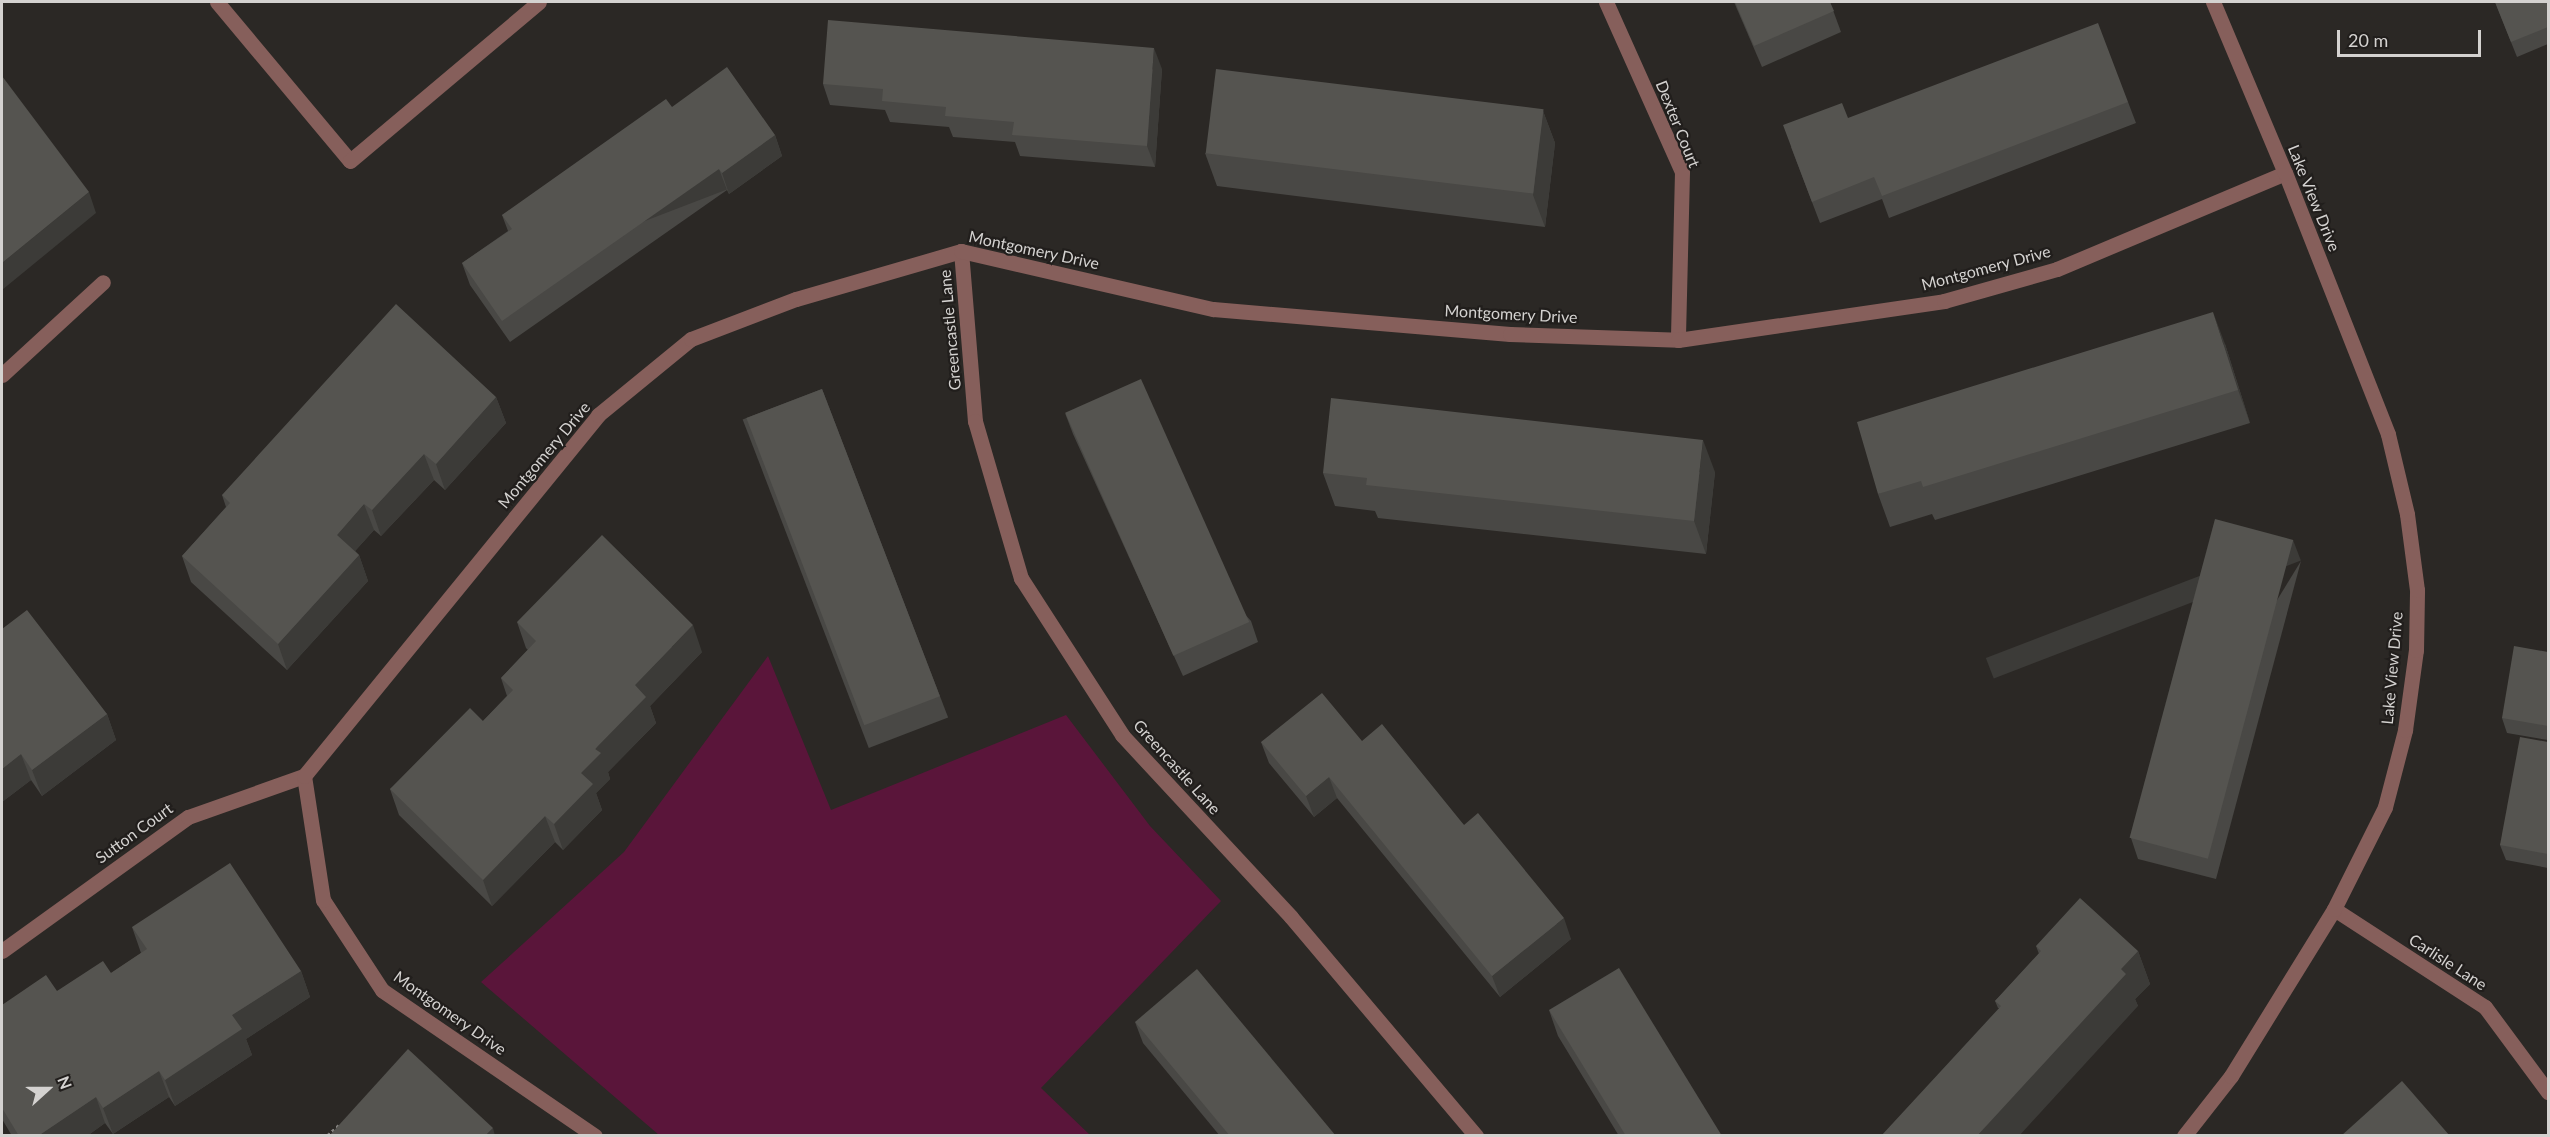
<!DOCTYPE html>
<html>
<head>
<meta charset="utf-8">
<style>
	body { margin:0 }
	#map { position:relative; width:2550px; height:1137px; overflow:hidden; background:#2b2825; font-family:Lato,sans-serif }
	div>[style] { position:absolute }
	.green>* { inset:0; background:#5a153a }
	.path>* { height:4px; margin-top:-2px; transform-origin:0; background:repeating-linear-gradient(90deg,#868481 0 3px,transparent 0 6px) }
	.minor>* { height:15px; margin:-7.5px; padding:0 7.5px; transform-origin:7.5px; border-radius:7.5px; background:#865f5b }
	.wall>* { inset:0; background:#494845; transform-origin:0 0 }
	.shaded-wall>* { inset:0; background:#3c3b38; transform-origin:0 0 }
	.building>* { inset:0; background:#555450; transform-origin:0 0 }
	span { translate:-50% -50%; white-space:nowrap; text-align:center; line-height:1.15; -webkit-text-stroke:4.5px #211e1c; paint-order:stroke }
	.street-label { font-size:16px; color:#d4d2d0 }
	.frame { position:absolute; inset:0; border:3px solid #d4d2d0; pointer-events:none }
	.north { position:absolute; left:18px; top:1059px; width:60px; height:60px; -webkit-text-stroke:4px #211e1c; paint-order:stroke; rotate:69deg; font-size:16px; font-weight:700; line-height:24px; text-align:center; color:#d4d2d0 }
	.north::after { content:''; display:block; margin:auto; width:21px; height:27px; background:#d4d2d0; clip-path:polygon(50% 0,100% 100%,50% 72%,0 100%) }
	.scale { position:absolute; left:2337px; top:30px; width:144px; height:27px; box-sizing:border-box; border:3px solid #d4d2d0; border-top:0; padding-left:8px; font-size:18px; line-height:21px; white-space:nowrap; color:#d4d2d0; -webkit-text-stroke:4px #211e1c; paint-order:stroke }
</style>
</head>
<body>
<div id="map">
	<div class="green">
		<i style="clip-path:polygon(768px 656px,831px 810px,1066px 715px,1150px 826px,1221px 901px,1041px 1088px,1090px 1135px,659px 1135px,481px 982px,624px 852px)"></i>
	</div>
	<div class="path">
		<i style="left:328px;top:1136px;width:15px;rotate:-42deg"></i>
	</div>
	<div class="minor">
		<i style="left:217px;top:2px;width:207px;rotate:50.1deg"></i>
		<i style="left:350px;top:161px;width:247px;rotate:-40.1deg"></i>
		<i style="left:1606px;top:2px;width:186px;rotate:65.9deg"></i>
		<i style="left:1682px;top:172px;width:168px;rotate:91.4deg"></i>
		<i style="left:961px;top:251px;width:171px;rotate:85.3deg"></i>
		<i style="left:975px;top:421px;width:164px;rotate:73.7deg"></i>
		<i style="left:1021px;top:578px;width:187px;rotate:57.2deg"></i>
		<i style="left:1122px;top:735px;width:248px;rotate:47.1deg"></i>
		<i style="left:1291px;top:917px;width:287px;rotate:49.8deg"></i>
		<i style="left:2px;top:375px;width:137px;rotate:-42.6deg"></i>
		<i style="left:2334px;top:909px;width:180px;rotate:33deg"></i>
		<i style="left:2485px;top:1007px;width:106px;rotate:53.5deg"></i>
		<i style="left:2px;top:951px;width:229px;rotate:-35.8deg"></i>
		<i style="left:188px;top:817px;width:123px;rotate:-19.5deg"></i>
		<i style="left:595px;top:1136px;width:258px;rotate:-145.6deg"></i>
		<i style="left:382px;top:990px;width:108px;rotate:-123.2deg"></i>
		<i style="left:323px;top:900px;width:125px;rotate:-98.7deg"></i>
		<i style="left:304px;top:776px;width:466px;rotate:-50.8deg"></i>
		<i style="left:598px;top:415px;width:120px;rotate:-39.3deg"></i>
		<i style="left:691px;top:339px;width:112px;rotate:-20.9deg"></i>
		<i style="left:796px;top:299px;width:172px;rotate:-16.2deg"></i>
		<i style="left:961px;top:251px;width:259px;rotate:13deg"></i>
		<i style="left:1213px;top:309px;width:298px;rotate:4.8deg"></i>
		<i style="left:1510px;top:334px;width:168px;rotate:2deg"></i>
		<i style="left:1678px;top:340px;width:269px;rotate:-8.3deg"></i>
		<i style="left:1944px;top:301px;width:117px;rotate:-15.8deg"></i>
		<i style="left:2057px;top:269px;width:247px;rotate:-22.8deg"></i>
		<i style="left:2184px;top:1136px;width:76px;rotate:-51.9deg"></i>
		<i style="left:2231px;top:1076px;width:196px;rotate:-58.3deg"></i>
		<i style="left:2334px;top:909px;width:114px;rotate:-63.4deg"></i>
		<i style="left:2385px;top:807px;width:80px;rotate:-75.4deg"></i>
		<i style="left:2405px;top:730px;width:81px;rotate:-82.2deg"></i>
		<i style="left:2416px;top:650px;width:60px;rotate:-89deg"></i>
		<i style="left:2417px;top:590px;width:77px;rotate:-97.5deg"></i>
		<i style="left:2407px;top:514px;width:82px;rotate:-103.4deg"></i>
		<i style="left:2388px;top:434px;width:281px;rotate:-111.5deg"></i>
		<i style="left:2285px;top:173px;width:186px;rotate:-112.8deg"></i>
	</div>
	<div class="wall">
		<i style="clip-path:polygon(1734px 2px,1830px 2px,1841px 32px,1762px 67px)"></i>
		<i style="clip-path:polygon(2495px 2px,2548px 2px,2548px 44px,2517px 57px)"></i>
		<i style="clip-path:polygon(1162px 69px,1155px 167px,1020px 156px,1015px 142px,953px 137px,949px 127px,890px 122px,885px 110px,830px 105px,823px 84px)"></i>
		<i style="clip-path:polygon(2128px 102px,2136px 123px,1889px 218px,1882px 199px,1820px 223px,1791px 147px,1848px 118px)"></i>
		<i style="clip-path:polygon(672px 107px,775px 135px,782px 156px,729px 194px,727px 190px,510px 342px,470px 285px,462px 263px,508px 231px,502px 215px)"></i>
		<i style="clip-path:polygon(1543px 111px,1555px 143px,1545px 227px,1217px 186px,1205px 153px)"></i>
		<i style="clip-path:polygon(2225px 344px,2250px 423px,1935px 520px,1932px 514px,1890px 527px,1878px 494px)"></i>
		<i style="left:822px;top:389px;width:352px;height:85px;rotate:69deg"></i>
		<i style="clip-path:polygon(496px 397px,506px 423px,445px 490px,434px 480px,381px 536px,374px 530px,355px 551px,359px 555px,368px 581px,287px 670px,191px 582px,182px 556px,226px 507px,222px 495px)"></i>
		<i style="clip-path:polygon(1065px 413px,1251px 621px,1258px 642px,1183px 676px,1073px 434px)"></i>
		<i style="clip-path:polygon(1715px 472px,1706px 554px,1378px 518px,1375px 511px,1335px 506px,1323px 473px)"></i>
		<i style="clip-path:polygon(2301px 561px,2216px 879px,2138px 859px,2131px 838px)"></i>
		<i style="clip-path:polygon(517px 622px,702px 652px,650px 706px,656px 723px,608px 772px,610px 779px,596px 793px,602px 810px,563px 850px,555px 842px,492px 906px,399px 815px,390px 789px,483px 721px,507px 696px,501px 678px,528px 650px,526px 648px)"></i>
		<i style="clip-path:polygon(2px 629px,107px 714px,116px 740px,42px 796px,31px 780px,2px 802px)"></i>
		<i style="clip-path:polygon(2548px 652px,2548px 740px,2507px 733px,2502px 718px)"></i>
		<i style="clip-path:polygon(1362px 741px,1464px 825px,1571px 939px,1500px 997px,1337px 798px,1314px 817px,1269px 763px,1261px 742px)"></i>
		<i style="clip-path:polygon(2548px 742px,2548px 868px,2506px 860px,2500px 845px)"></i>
		<i style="clip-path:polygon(132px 927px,301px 971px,310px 997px,246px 1039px,252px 1055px,175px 1106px,169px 1097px,113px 1134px,105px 1123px,87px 1136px,12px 1136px,2px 1119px,2px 1005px,57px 991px,111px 973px,141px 953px)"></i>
		<i style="clip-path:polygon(2036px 946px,2138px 951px,2150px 984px,2135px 999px,2138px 1006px,1998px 1008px,1995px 1001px,2039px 954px)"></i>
		<i style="clip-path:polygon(1549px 1010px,1722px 1136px,1619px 1136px,1558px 1036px)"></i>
		<i style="clip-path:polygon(1135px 1022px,1336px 1136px,1220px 1136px,1143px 1043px)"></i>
	</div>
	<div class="shaded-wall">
		<i style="clip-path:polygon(1154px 48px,1162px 69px,1155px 167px,1147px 146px)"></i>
		<i style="clip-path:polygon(1543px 111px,1555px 143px,1545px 227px,1533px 195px)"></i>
		<i style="clip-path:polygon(775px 135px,782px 156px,729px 194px,722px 173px)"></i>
		<i style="left:719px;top:169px;width:22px;height:265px;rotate:69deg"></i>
		<i style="clip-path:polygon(89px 192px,96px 213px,2px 290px,2px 263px)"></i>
		<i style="clip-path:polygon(2213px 312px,2225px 344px,2250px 423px,2238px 390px)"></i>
		<i style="clip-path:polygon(496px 397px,506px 423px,445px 490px,436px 464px)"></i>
		<i style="clip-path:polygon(1703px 440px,1715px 472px,1706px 554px,1694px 521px)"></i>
		<i style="clip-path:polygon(424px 454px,434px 480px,381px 536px,372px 510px)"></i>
		<i style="clip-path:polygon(364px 504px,374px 530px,346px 561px,337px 535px)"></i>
		<i style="left:2293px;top:540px;width:22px;height:329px;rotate:69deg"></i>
		<i style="clip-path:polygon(359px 555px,368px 581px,287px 670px,278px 644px)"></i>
		<i style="clip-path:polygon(693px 625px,702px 652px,650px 706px,656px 723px,608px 772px,610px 779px,596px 793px,602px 810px,563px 850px,554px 824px,581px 773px,635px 685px)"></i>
		<i style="clip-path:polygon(107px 714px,116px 740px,42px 796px,32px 770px)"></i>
		<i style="clip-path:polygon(21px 754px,31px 780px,2px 802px,2px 769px)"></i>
		<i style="clip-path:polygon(1329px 777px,1337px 798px,1314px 817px,1306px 796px)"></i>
		<i style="clip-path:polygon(545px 816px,555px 842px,492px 906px,483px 880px)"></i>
		<i style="clip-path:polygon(1564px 918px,1571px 939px,1500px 997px,1492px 976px)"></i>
		<i style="clip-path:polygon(2138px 951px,2150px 984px,2135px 999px,2138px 1006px,2019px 1136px,1977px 1136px,2121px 969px)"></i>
		<i style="clip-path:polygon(301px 971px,310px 997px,246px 1039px,252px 1055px,175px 1106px,165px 1080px,232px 1015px)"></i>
		<i style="clip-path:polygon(159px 1071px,169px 1097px,113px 1134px,103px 1108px)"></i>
		<i style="clip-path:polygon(96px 1097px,105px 1123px,87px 1136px,38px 1136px)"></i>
		<i style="clip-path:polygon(493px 1128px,495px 1136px,485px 1136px)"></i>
	</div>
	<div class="building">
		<i style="clip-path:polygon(1735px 2px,1830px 2px,1834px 11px,1754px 46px)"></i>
		<i style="clip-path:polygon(2495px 2px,2548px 2px,2548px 27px,2511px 42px)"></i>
		<i style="clip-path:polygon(828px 20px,1154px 48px,1147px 146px,1012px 135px,1014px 122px,945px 116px,946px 107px,882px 101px,883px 89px,823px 84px)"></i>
		<i style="clip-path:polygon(2098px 23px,2128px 102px,1882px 196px,1874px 177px,1812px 202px,1783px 125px,1842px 103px,1848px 118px)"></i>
		<i style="clip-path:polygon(727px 67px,775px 135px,722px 173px,719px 169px,502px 321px,462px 263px,512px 229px,502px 215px,666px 99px,672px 107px)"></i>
		<i style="left:1216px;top:69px;width:330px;height:85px;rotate:7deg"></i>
		<i style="clip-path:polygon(2px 76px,89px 192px,2px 263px)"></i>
		<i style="clip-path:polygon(396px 304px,496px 397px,436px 464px,424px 454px,372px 510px,364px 504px,337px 535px,359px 555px,278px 644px,182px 556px,230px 503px,222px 495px)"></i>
		<i style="clip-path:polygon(2213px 312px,2238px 390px,1923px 487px,1921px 481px,1878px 494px,1857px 422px)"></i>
		<i style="left:1141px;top:379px;width:266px;height:83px;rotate:66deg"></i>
		<i style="left:822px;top:389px;width:329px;height:81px;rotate:69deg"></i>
		<i style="clip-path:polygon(1331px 398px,1703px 440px,1694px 521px,1366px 485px,1367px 478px,1323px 473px)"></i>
		<i style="left:2215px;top:519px;width:81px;height:330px;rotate:15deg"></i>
		<i style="clip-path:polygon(602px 535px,693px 625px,635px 685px,646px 697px,595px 749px,601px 753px,581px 773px,593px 784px,554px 824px,545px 816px,483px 880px,390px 789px,470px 708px,483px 721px,513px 690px,501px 678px,536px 641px,517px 622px)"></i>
		<i style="clip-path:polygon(27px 610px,107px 714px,32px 770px,21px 754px,2px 769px,2px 629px)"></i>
		<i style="clip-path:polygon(2514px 646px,2548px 652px,2548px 726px,2502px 718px)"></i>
		<i style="clip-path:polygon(1322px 693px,1362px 741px,1382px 724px,1464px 825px,1478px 813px,1564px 918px,1492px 976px,1329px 777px,1306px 796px,1261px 742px)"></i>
		<i style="clip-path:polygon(2520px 737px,2548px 742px,2548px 854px,2500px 845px)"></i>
		<i style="clip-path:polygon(230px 863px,301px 971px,232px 1015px,242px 1029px,165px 1080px,159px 1071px,103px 1108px,96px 1097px,38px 1136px,19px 1136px,2px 1108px,2px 1005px,46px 975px,57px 991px,103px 961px,111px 973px,147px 949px,132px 927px)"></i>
		<i style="clip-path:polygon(2080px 898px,2138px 951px,2121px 969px,2126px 974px,1977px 1136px,1881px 1136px,2001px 1006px,1995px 1001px,2041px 951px,2036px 946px)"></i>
		<i style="clip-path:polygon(1619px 968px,1722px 1136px,1626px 1136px,1549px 1010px)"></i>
		<i style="clip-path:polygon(1197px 969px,1336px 1136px,1230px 1136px,1135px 1022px)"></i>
		<i style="clip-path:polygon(408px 1049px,493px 1128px,485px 1136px,329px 1136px)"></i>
		<i style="clip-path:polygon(2402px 1081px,2450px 1136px,2341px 1136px)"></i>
	</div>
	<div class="street-label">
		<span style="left:1678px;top:124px;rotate:68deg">Dexter Court</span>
		<span style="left:2314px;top:198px;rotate:68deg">Lake View Drive</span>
		<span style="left:1034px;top:250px;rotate:12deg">Montgomery Drive</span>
		<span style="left:1986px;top:268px;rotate:-15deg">Montgomery Drive</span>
		<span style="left:1511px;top:314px;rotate:3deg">Montgomery Drive</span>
		<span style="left:950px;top:330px;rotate:-95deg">Greencastle Lane</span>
		<span style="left:544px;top:455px;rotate:-50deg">Montgomery Drive</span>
		<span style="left:2392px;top:668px;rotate:-85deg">Lake View Drive</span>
		<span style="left:1177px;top:767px;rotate:48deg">Greencastle Lane</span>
		<span style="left:134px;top:833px;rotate:-36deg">Sutton Court</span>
		<span style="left:2448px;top:962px;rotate:33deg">Carlisle Lane</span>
		<span style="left:450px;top:1013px;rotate:35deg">Montgomery Drive</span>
	</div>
	<div class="frame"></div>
	<div class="north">N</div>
	<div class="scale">20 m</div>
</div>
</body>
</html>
